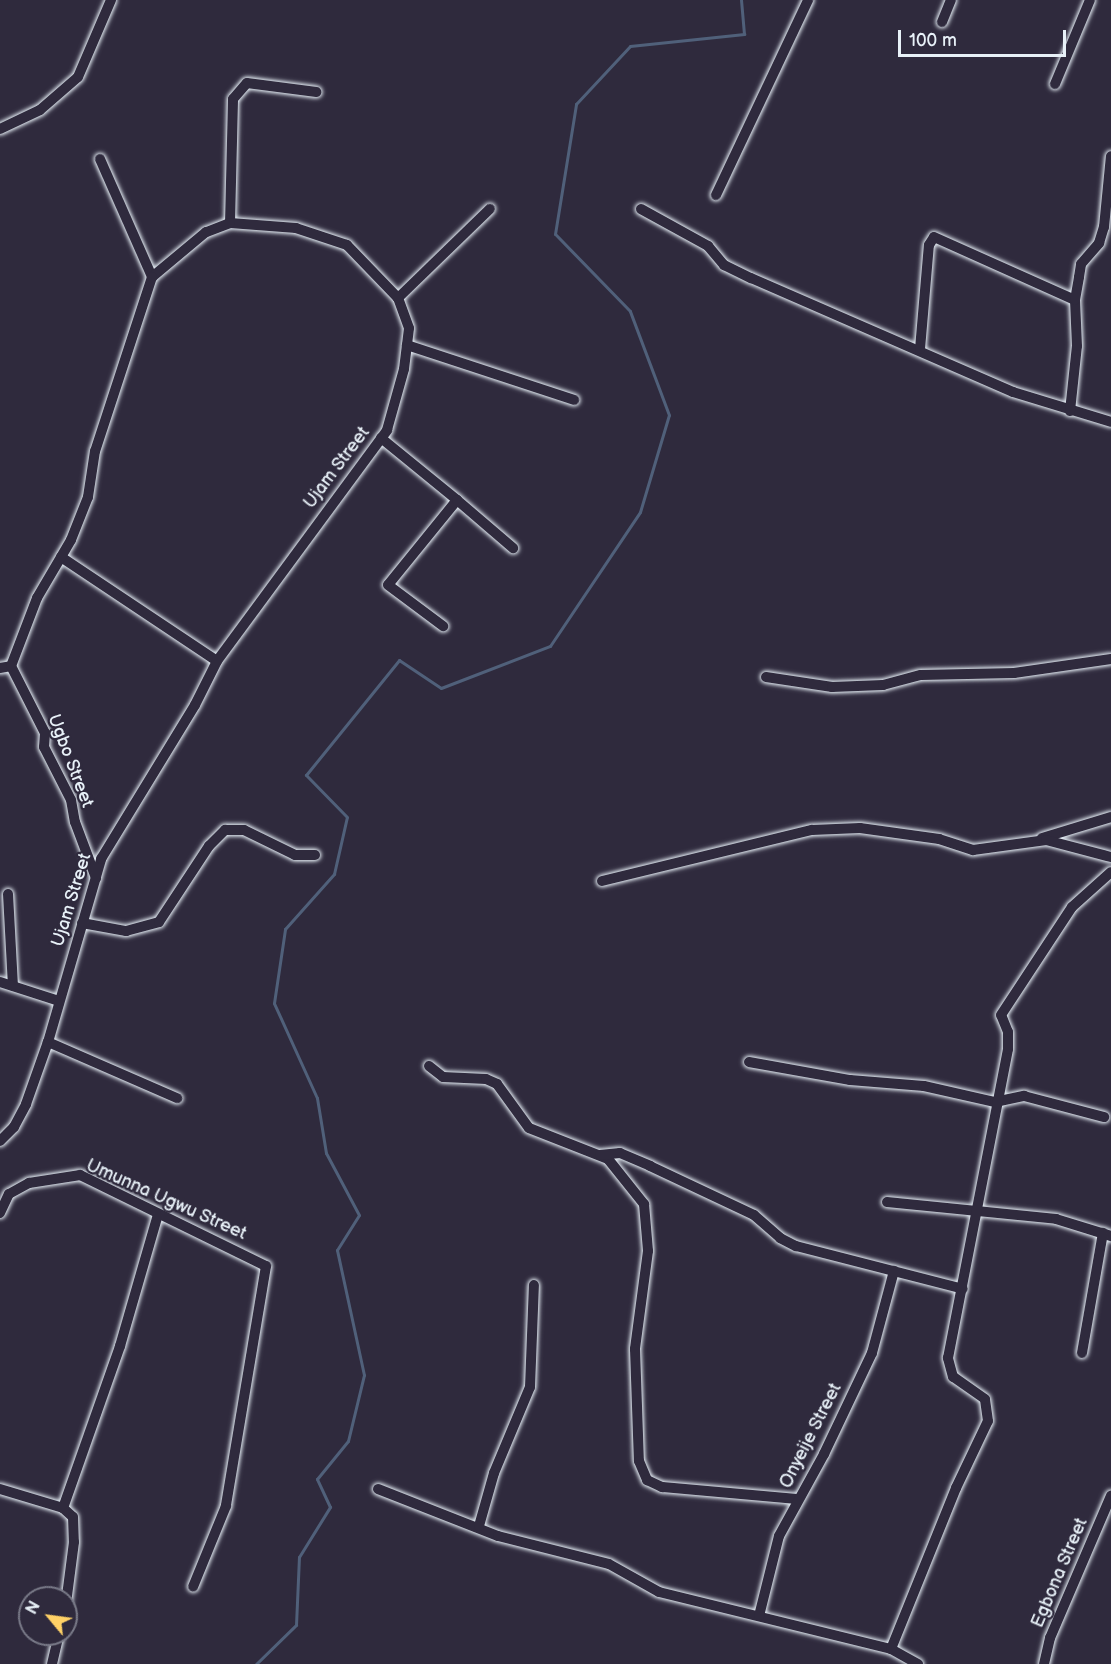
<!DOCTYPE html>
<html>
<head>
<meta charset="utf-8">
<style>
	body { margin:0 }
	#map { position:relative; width:1111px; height:1664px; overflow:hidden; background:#2f2a3d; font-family:"Balsamiq Sans",sans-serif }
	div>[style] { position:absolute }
	.stream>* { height:3px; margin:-1.5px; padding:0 1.5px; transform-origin:1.5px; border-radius:1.5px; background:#50607a }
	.roads { filter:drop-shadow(0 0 2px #e8f1f8) drop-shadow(0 0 2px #e8f1f8) }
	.street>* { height:10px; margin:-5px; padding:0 5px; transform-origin:5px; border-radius:5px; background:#2f2a3d }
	span { translate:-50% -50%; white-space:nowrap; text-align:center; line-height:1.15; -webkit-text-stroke:4.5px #2f2a3d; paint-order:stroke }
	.street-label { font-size:18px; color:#e8f1f8 }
	.north { position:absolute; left:18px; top:1586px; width:60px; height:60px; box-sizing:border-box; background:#2f2a3d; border:2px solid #797a88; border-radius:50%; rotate:299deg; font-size:16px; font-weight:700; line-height:24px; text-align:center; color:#e8f1f8 }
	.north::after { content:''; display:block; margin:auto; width:21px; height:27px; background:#ffd166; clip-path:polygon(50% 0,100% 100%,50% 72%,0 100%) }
	.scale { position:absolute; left:898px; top:30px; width:168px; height:27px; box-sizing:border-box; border:3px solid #e8f1f8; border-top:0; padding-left:8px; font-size:18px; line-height:21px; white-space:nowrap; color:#e8f1f8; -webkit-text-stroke:4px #2f2a3d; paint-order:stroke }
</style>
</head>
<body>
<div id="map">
	<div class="stream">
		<i style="left:256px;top:1664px;width:56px;rotate:-44.3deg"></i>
		<i style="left:296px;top:1625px;width:68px;rotate:-87.5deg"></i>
		<i style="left:299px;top:1557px;width:59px;rotate:-58.2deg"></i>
		<i style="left:330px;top:1507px;width:31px;rotate:-115deg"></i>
		<i style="left:317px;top:1479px;width:49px;rotate:-50.8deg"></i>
		<i style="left:348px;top:1441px;width:68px;rotate:-76.4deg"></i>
		<i style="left:364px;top:1375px;width:128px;rotate:-102.2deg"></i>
		<i style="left:337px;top:1250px;width:41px;rotate:-57.8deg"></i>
		<i style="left:359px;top:1215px;width:70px;rotate:-118deg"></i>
		<i style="left:326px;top:1153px;width:56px;rotate:-99.3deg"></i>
		<i style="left:317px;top:1098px;width:104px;rotate:-114.4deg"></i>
		<i style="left:274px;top:1003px;width:75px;rotate:-81.5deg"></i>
		<i style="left:285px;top:929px;width:74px;rotate:-48.3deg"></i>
		<i style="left:334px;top:874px;width:58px;rotate:-77.2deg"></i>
		<i style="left:347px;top:817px;width:59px;rotate:-134.3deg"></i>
		<i style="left:306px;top:775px;width:148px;rotate:-51deg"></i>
		<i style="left:399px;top:660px;width:50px;rotate:33.7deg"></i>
		<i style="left:441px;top:688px;width:117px;rotate:-21.1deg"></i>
		<i style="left:550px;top:646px;width:161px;rotate:-56.1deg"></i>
		<i style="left:640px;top:512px;width:101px;rotate:-73.4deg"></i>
		<i style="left:669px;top:415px;width:111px;rotate:-110.6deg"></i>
		<i style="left:630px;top:311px;width:107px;rotate:-134.2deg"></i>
		<i style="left:555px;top:234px;width:132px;rotate:-80.8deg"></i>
		<i style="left:576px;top:104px;width:79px;rotate:-47deg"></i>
		<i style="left:630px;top:46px;width:115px;rotate:-6deg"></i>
		<i style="left:744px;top:34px;width:34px;rotate:-95deg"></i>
	</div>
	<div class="roads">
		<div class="street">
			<i style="left:942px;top:22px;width:24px;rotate:-68deg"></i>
			<i style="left:1055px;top:84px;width:91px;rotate:-67.4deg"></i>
			<i style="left:0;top:129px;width:44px;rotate:-25.4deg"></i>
			<i style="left:40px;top:110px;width:50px;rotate:-41deg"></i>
			<i style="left:78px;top:77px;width:84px;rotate:-66.8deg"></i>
			<i style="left:100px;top:159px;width:129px;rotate:66.2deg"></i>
			<i style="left:716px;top:195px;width:216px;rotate:-64.7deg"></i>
			<i style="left:641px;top:209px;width:77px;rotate:28.9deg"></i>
			<i style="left:708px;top:246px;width:25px;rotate:50deg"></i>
			<i style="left:724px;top:265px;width:30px;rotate:26deg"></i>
			<i style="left:751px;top:278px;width:286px;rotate:23.5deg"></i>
			<i style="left:1013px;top:392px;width:102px;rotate:17deg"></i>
			<i style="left:230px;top:223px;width:124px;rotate:-88.6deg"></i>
			<i style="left:233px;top:99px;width:21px;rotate:-49deg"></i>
			<i style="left:247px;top:83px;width:70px;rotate:7.4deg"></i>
			<i style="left:398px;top:298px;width:128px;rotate:-44.1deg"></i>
			<i style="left:407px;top:345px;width:176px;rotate:18.2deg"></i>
			<i style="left:920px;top:349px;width:104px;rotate:-85.1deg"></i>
			<i style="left:929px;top:245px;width:9px;rotate:-58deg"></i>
			<i style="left:934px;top:237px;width:154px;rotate:24.1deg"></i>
			<i style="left:1070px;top:411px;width:65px;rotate:-83.9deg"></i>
			<i style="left:1077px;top:346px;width:46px;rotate:-92.5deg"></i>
			<i style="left:1075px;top:300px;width:23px;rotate:-80deg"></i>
			<i style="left:1079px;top:277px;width:13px;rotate:-81deg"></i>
			<i style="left:1081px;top:264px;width:28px;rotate:-49deg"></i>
			<i style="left:1099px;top:243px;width:17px;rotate:-73deg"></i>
			<i style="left:1104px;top:227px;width:71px;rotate:-84.4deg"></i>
			<i style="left:381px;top:438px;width:98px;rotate:39.2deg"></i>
			<i style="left:457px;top:500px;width:109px;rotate:129.1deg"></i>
			<i style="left:388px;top:585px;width:69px;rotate:36.7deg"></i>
			<i style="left:457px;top:500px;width:74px;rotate:40.6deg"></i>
			<i style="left:61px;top:557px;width:187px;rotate:33.7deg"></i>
			<i style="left:0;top:668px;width:11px;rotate:-10deg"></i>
			<i style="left:11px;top:666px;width:75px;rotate:63.1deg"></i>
			<i style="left:45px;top:733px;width:14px;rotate:94deg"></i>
			<i style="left:44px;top:747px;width:59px;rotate:63deg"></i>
			<i style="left:71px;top:800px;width:22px;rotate:80deg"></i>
			<i style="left:75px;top:822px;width:60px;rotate:69.4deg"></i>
			<i style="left:766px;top:677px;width:67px;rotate:8.6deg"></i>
			<i style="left:832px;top:687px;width:51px;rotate:-2.2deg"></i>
			<i style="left:883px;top:685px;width:39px;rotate:-15deg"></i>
			<i style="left:921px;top:675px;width:93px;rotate:-1.2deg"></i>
			<i style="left:1014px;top:673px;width:98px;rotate:-8.2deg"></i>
			<i style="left:1042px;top:838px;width:72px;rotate:-16.9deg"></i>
			<i style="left:602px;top:881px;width:216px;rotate:-13.7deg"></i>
			<i style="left:812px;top:830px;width:48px;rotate:-2.4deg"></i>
			<i style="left:860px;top:828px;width:80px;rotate:7.9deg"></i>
			<i style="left:939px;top:839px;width:36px;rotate:18deg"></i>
			<i style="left:973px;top:850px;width:74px;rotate:-7.8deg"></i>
			<i style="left:1046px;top:840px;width:67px;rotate:14.7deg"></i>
			<i style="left:8px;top:894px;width:92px;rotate:86.9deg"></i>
			<i style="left:82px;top:923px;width:45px;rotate:10.3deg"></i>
			<i style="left:126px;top:931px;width:34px;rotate:-15deg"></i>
			<i style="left:159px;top:922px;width:91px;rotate:-56.7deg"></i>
			<i style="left:209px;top:846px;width:23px;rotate:-45deg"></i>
			<i style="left:225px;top:830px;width:19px"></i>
			<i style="left:244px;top:830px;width:57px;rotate:26.1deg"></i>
			<i style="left:295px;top:855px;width:20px"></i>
			<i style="left:0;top:982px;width:62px;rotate:17.9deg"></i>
			<i style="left:48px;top:1042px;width:141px;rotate:23.5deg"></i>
			<i style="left:749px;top:1062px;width:103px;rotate:10.1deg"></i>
			<i style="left:850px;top:1080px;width:74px;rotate:4.6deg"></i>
			<i style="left:924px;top:1086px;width:73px;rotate:12.7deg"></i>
			<i style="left:995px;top:1102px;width:30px;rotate:-12deg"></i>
			<i style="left:1024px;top:1096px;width:83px;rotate:14.7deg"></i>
			<i style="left:429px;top:1066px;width:18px;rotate:38deg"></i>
			<i style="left:443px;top:1077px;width:43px;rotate:2.7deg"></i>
			<i style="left:486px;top:1079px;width:12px;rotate:24deg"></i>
			<i style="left:497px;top:1084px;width:54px;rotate:54deg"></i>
			<i style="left:529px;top:1128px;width:85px;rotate:21.4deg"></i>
			<i style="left:608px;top:1159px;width:58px;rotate:51.3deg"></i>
			<i style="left:644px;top:1204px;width:47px;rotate:85.1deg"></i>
			<i style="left:648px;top:1251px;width:99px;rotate:97.6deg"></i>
			<i style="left:635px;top:1349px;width:112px;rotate:88deg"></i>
			<i style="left:639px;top:1461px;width:21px;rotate:67deg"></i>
			<i style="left:647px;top:1480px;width:17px;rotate:25deg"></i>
			<i style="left:662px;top:1487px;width:136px;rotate:5.1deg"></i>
			<i style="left:0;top:1141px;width:20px;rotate:-45deg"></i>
			<i style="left:14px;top:1127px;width:26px;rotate:-62deg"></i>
			<i style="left:26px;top:1104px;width:66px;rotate:-70.5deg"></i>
			<i style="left:48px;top:1042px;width:191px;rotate:-73.8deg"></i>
			<i style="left:101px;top:859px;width:180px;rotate:-58.6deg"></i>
			<i style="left:195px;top:705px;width:49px;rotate:-63.4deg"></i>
			<i style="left:217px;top:661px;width:287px;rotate:-53.6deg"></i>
			<i style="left:387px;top:430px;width:63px;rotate:-74.4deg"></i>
			<i style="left:404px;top:369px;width:41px;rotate:-83deg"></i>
			<i style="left:409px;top:328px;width:32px;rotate:-110deg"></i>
			<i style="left:398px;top:298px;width:74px;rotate:-133.9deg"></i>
			<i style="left:347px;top:245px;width:54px;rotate:-161.6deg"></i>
			<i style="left:296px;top:228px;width:66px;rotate:-175.7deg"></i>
			<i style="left:230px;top:223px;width:26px;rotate:159deg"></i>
			<i style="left:206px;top:232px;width:70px;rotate:140.2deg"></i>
			<i style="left:152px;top:277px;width:183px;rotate:108.1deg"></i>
			<i style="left:95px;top:451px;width:47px;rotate:98.7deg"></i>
			<i style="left:88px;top:497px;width:46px;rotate:111.6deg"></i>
			<i style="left:71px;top:540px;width:67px;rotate:120.4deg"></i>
			<i style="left:37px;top:598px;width:73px;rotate:110.9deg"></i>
			<i style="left:600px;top:1155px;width:20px;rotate:-6deg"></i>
			<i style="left:620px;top:1153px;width:33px;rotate:23deg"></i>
			<i style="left:650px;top:1166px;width:115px;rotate:25.2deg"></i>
			<i style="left:754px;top:1215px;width:35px;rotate:41deg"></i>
			<i style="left:780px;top:1238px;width:18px;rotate:27deg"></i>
			<i style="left:796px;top:1246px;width:172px;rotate:14.4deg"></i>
			<i style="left:887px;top:1202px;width:170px;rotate:5.7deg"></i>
			<i style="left:1056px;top:1219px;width:58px;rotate:17.2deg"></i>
			<i style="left:0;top:1213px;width:21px;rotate:-65deg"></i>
			<i style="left:9px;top:1194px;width:23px;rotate:-29deg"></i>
			<i style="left:29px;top:1183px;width:52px;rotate:-8.9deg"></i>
			<i style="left:80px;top:1175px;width:207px;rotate:26.1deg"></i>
			<i style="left:266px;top:1266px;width:243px;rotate:99.5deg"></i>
			<i style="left:226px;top:1506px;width:87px;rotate:112.2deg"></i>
			<i style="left:1082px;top:1353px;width:122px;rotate:-80.1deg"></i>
			<i style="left:0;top:1489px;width:66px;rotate:16.8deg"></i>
			<i style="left:63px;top:1508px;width:13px;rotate:42deg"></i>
			<i style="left:73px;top:1517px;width:25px;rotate:88deg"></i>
			<i style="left:74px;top:1542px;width:63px;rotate:97.4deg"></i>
			<i style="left:378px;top:1489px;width:129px;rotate:21.4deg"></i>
			<i style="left:498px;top:1536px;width:114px;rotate:14.2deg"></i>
			<i style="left:609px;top:1564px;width:57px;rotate:29.2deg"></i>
			<i style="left:659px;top:1592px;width:239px;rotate:13.8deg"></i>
			<i style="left:891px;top:1649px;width:31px;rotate:29deg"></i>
			<i style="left:63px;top:1508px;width:172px;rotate:-70.6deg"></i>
			<i style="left:120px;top:1346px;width:137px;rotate:-73.9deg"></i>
			<i style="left:479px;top:1526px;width:55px;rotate:-74.2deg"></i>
			<i style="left:494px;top:1473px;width:93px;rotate:-67.3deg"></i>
			<i style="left:530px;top:1387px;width:102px;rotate:-87.8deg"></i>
			<i style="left:759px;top:1616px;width:82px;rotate:-76deg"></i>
			<i style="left:779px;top:1536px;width:94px;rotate:-61.2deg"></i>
			<i style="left:824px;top:1454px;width:112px;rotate:-64.6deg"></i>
			<i style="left:872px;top:1353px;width:85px;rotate:-75deg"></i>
			<i style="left:891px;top:1649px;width:174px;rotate:-68deg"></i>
			<i style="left:956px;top:1488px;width:74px;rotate:-64.5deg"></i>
			<i style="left:988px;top:1421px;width:22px;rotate:-98deg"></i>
			<i style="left:985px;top:1399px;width:39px;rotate:-145deg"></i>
			<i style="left:953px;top:1377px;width:20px;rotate:-105deg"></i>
			<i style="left:948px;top:1358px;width:315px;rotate:-79deg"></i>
			<i style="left:1008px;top:1049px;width:17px;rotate:-90deg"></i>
			<i style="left:1008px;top:1032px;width:18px;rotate:-112deg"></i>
			<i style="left:1001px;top:1015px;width:129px;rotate:-56.7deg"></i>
			<i style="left:1072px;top:907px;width:52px;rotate:-41.9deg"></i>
			<i style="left:52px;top:1664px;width:31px;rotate:-77deg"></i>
			<i style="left:1044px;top:1664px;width:27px;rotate:-77deg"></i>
			<i style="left:1050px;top:1638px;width:155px;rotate:-66.8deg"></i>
		</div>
	</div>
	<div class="street-label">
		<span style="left:337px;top:468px;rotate:-53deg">Ujam Street</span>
		<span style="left:70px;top:761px;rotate:69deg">Ugbo Street</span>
		<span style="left:72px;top:900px;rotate:-73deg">Ujam Street</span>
		<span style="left:166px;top:1200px;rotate:24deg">Umunna Ugwu Street</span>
		<span style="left:811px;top:1436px;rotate:-63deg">Onyeije Street</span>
		<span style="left:1060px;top:1573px;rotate:-67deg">Egbona Street</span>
	</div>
	<div class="north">N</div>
	<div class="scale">100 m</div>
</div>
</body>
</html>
